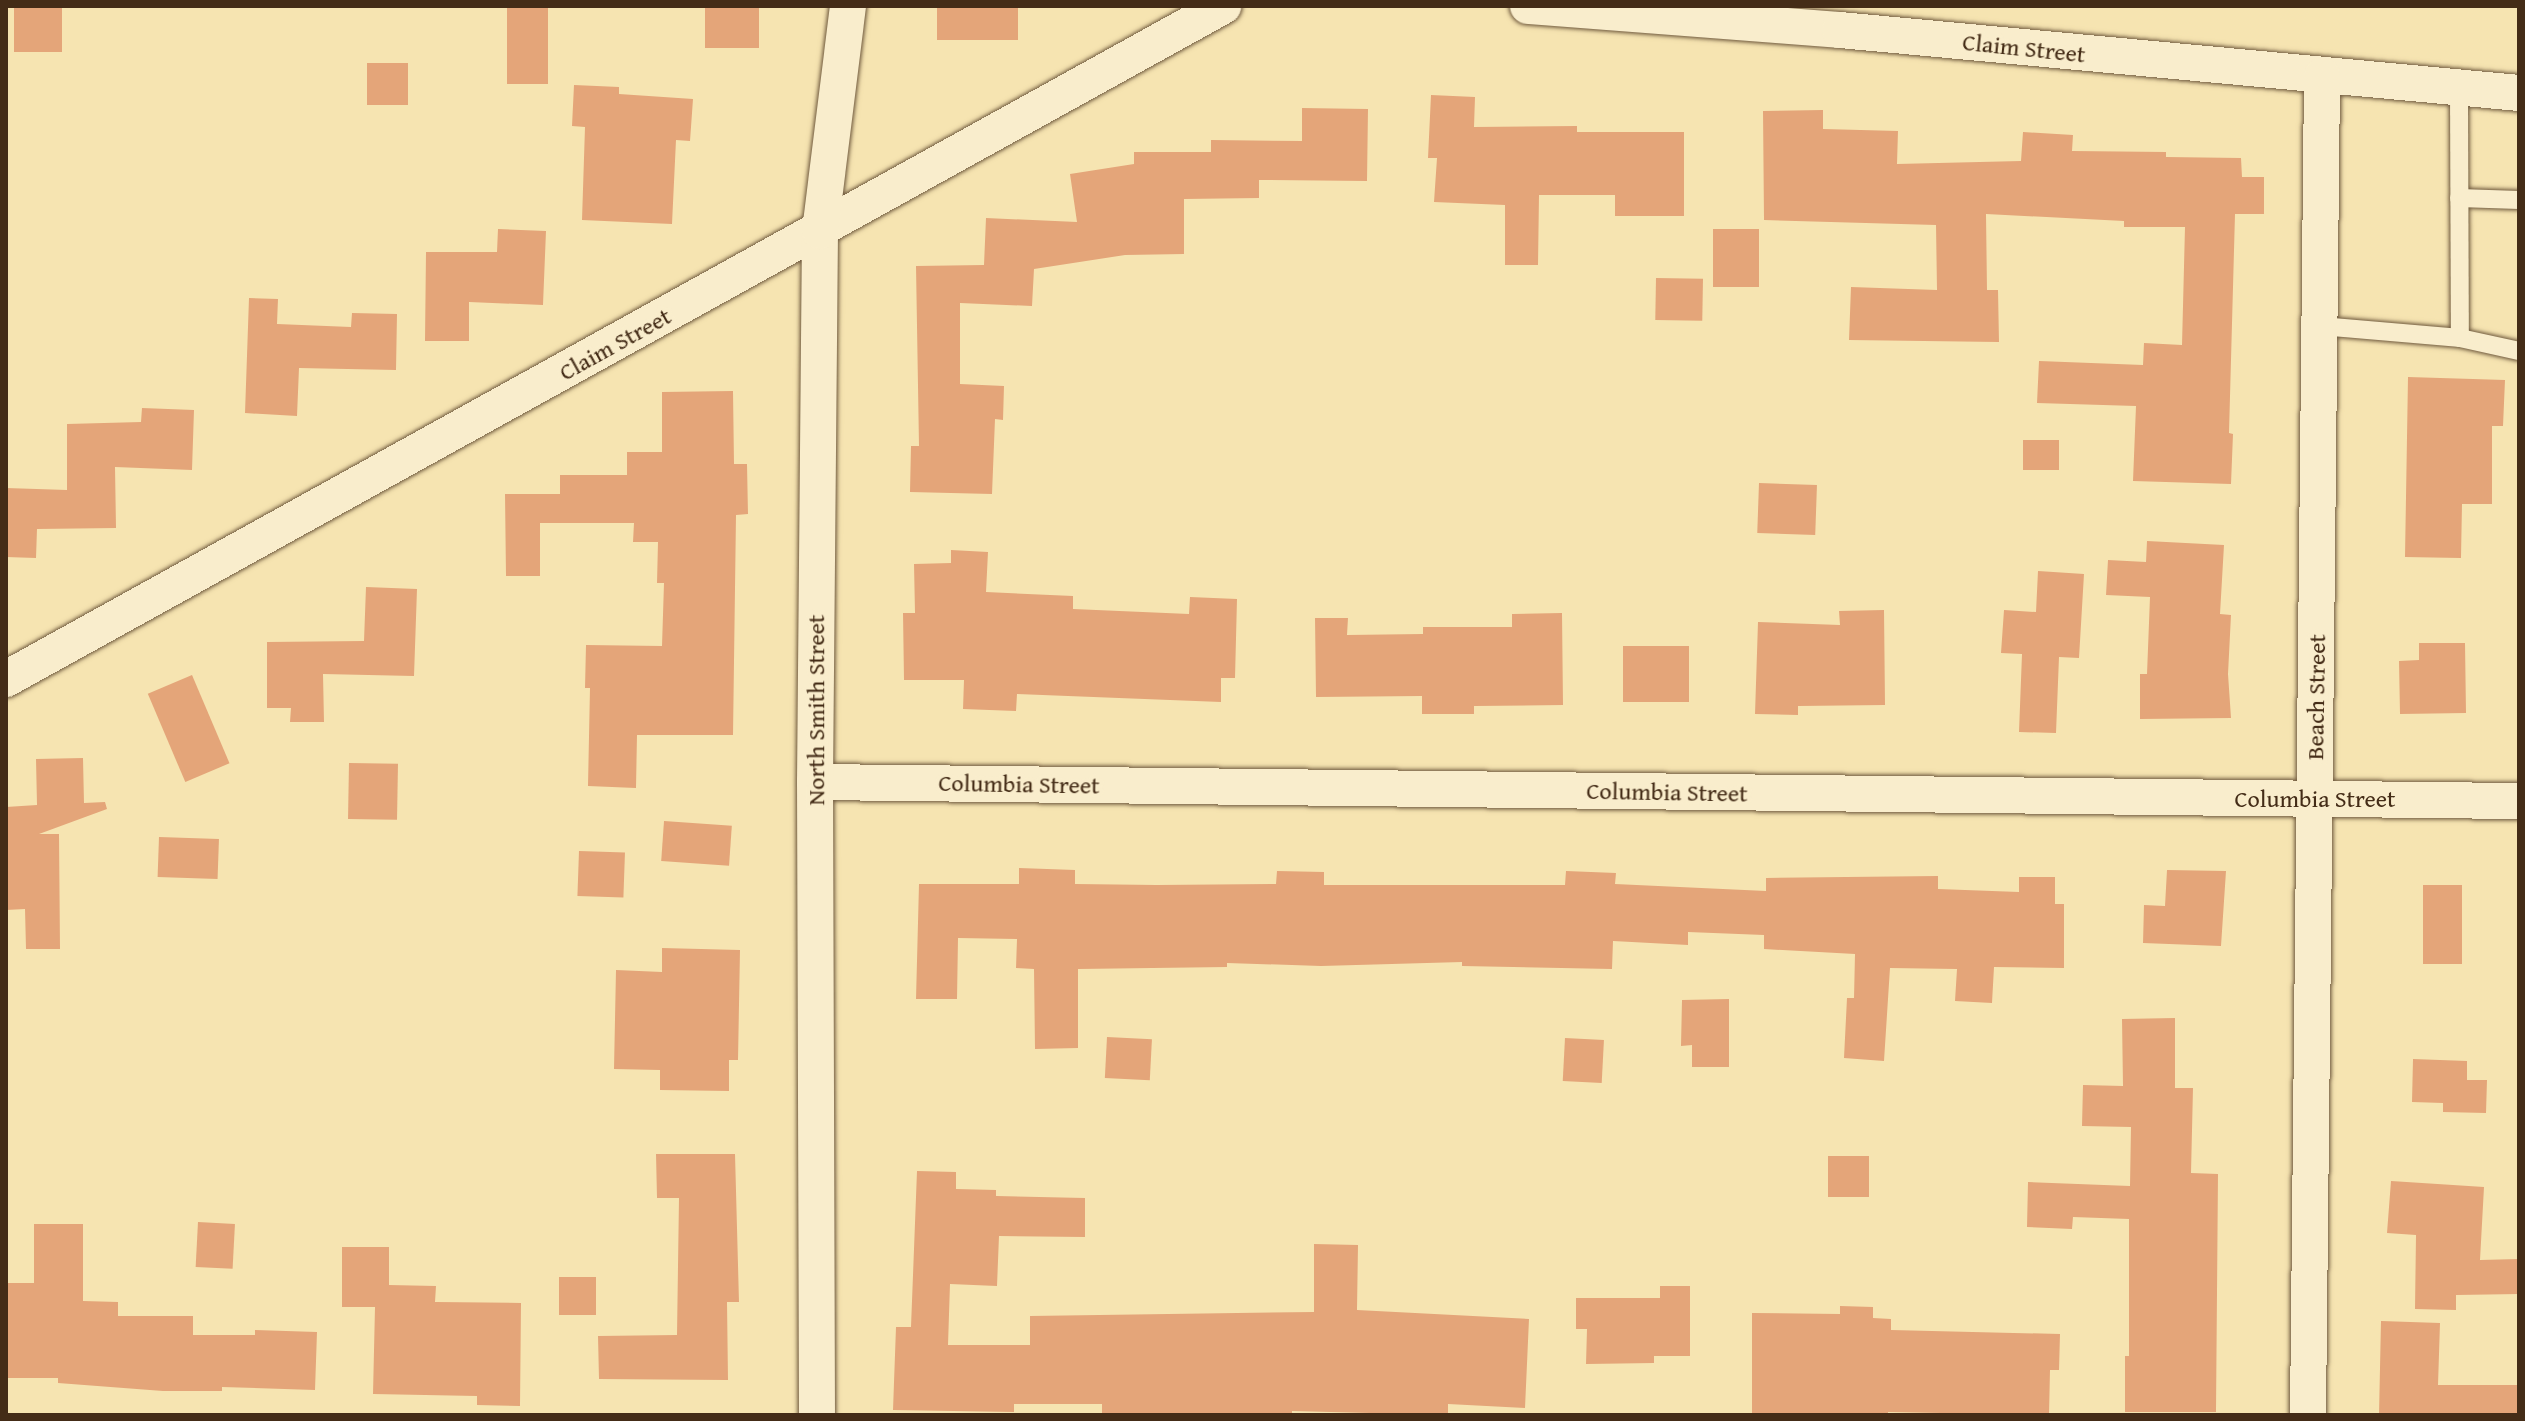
<!DOCTYPE html>
<html>
<head>
<meta charset="utf-8">
<style>
	body { margin:0 }
	#map { position:relative; width:2525px; height:1421px; overflow:hidden; background:#f6e4b1; font-family:"Gentium Book Plus",serif }
	div>[style] { position:absolute }
	.building>* { inset:0; background:#e4a579; transform-origin:0 0 }
	.roads { filter:drop-shadow(0 0 2px #705a3e) drop-shadow(0 0 2px #705a3e) }
	.lane>* { height:18px; margin:-9px; padding:0 9px; transform-origin:9px; border-radius:9px; background:#f9edcc }
	.street>* { height:36px; margin:-18px; padding:0 18px; transform-origin:18px; border-radius:18px; background:#f9edcc }
	span { translate:-50% -50%; white-space:nowrap; text-align:center; line-height:1.15; -webkit-text-stroke:8px #f9edcc; paint-order:stroke }
	.street-label { font-size:24px; color:#442c17 }
	.frame { position:absolute; inset:0; border:8px solid #442c17; pointer-events:none }
</style>
</head>
<body>
<div id="map">
	<div class="building">
		<i style="left:14px;top:6px;width:48px;height:46px"></i>
		<i style="left:507px;top:6px;width:41px;height:78px"></i>
		<i style="left:705px;top:6px;width:54px;height:42px"></i>
		<i style="left:937px;top:6px;width:81px;height:34px"></i>
		<i style="left:367px;top:63px;width:41px;height:42px"></i>
		<i style="clip-path:polygon(574px 85px,619px 87px,619px 94px,693px 99px,690px 141px,676px 140px,672px 224px,582px 220px,585px 127px,572px 126px)"></i>
		<i style="clip-path:polygon(1431px 95px,1475px 97px,1474px 127px,1577px 126px,1577px 132px,1684px 132px,1684px 216px,1615px 216px,1615px 195px,1539px 195px,1538px 265px,1505px 265px,1505px 205px,1434px 202px,1437px 158px,1428px 158px)"></i>
		<i style="clip-path:polygon(1302px 108px,1368px 109px,1367px 181px,1259px 180px,1259px 198px,1184px 199px,1184px 254px,1125px 255px,1034px 269px,1032px 306px,960px 303px,960px 384px,1004px 386px,1003px 420px,995px 419px,992px 494px,910px 492px,911px 446px,919px 446px,916px 266px,984px 265px,986px 218px,1077px 222px,1070px 174px,1134px 164px,1134px 152px,1211px 152px,1211px 140px,1302px 141px)"></i>
		<i style="clip-path:polygon(1823px 110px,1823px 129px,1898px 131px,1897px 164px,2021px 161px,2023px 132px,2073px 135px,2072px 151px,2166px 152px,2166px 157px,2241px 158px,2242px 177px,2264px 177px,2264px 214px,2235px 214px,2229px 433px,2233px 434px,2231px 484px,2133px 481px,2136px 406px,2037px 403px,2039px 361px,2143px 365px,2144px 343px,2182px 345px,2185px 227px,2124px 227px,2124px 221px,1986px 214px,1987px 290px,1998px 290px,1999px 342px,1849px 340px,1851px 287px,1937px 290px,1936px 225px,1764px 220px,1763px 111px)"></i>
		<i style="clip-path:polygon(498px 229px,546px 231px,543px 305px,469px 302px,469px 341px,425px 341px,426px 252px,497px 252px)"></i>
		<i style="left:1713px;top:229px;width:46px;height:58px"></i>
		<i style="left:1656px;top:278px;width:47px;height:42px;rotate:1deg"></i>
		<i style="clip-path:polygon(249px 298px,278px 299px,277px 324px,351px 327px,352px 313px,397px 314px,396px 370px,299px 368px,297px 416px,245px 413px)"></i>
		<i style="clip-path:polygon(2408px 377px,2505px 380px,2503px 426px,2492px 426px,2492px 504px,2462px 504px,2461px 558px,2405px 557px)"></i>
		<i style="clip-path:polygon(733px 391px,734px 464px,747px 464px,748px 514px,736px 515px,733px 735px,637px 735px,636px 788px,588px 786px,590px 688px,585px 688px,586px 645px,662px 646px,664px 583px,657px 583px,658px 542px,633px 542px,634px 523px,540px 523px,540px 576px,506px 576px,505px 494px,560px 494px,560px 475px,627px 475px,627px 452px,662px 452px,662px 392px)"></i>
		<i style="clip-path:polygon(142px 408px,194px 410px,192px 470px,115px 467px,116px 528px,37px 529px,36px 558px,6px 557px,6px 488px,67px 490px,67px 424px,141px 422px)"></i>
		<i style="left:2023px;top:440px;width:36px;height:30px"></i>
		<i style="left:1759px;top:483px;width:58px;height:50px;rotate:2deg"></i>
		<i style="clip-path:polygon(2147px 541px,2224px 545px,2220px 614px,2231px 615px,2228px 674px,2231px 718px,2140px 719px,2140px 674px,2147px 674px,2150px 597px,2106px 595px,2108px 560px,2146px 562px)"></i>
		<i style="clip-path:polygon(951px 550px,988px 552px,986px 592px,1073px 596px,1073px 609px,1189px 614px,1190px 597px,1237px 599px,1235px 678px,1221px 678px,1221px 702px,1017px 694px,1016px 711px,963px 709px,964px 680px,904px 680px,903px 613px,915px 613px,914px 564px,951px 563px)"></i>
		<i style="clip-path:polygon(2038px 571px,2084px 574px,2079px 658px,2059px 657px,2056px 733px,2019px 732px,2022px 654px,2001px 653px,2004px 610px,2036px 612px)"></i>
		<i style="clip-path:polygon(366px 587px,417px 589px,414px 676px,323px 674px,324px 722px,290px 722px,291px 708px,267px 708px,267px 642px,364px 641px)"></i>
		<i style="clip-path:polygon(1884px 610px,1885px 705px,1798px 706px,1798px 715px,1755px 714px,1758px 622px,1840px 625px,1839px 611px)"></i>
		<i style="clip-path:polygon(1562px 613px,1563px 705px,1474px 706px,1474px 714px,1422px 714px,1422px 696px,1316px 697px,1315px 618px,1348px 618px,1347px 635px,1423px 634px,1423px 627px,1512px 627px,1512px 614px)"></i>
		<i style="clip-path:polygon(2419px 643px,2465px 643px,2466px 713px,2400px 714px,2399px 661px,2419px 660px)"></i>
		<i style="left:1689px;top:646px;width:56px;height:66px;rotate:90deg"></i>
		<i style="left:192px;top:675px;width:96px;height:48px;rotate:67deg"></i>
		<i style="clip-path:polygon(83px 758px,84px 803px,105px 802px,107px 809px,39px 834px,59px 834px,60px 949px,26px 949px,25px 909px,6px 910px,6px 807px,37px 805px,36px 759px)"></i>
		<i style="left:349px;top:763px;width:49px;height:56px;rotate:1deg"></i>
		<i style="left:664px;top:821px;width:68px;height:40px;rotate:4deg"></i>
		<i style="left:159px;top:837px;width:60px;height:40px;rotate:2deg"></i>
		<i style="left:579px;top:851px;width:46px;height:45px;rotate:2deg"></i>
		<i style="clip-path:polygon(1019px 868px,1075px 870px,1075px 884px,1157px 885px,1276px 884px,1277px 871px,1324px 872px,1324px 885px,1565px 885px,1566px 871px,1616px 873px,1615px 884px,1766px 891px,1766px 878px,1938px 876px,1938px 889px,2019px 892px,2019px 877px,2055px 877px,2055px 904px,2064px 904px,2064px 968px,1994px 967px,1992px 1003px,1955px 1001px,1957px 969px,1890px 968px,1884px 1061px,1844px 1058px,1847px 998px,1854px 998px,1855px 954px,1764px 949px,1764px 935px,1688px 932px,1688px 945px,1613px 941px,1612px 969px,1462px 966px,1462px 962px,1321px 966px,1227px 963px,1227px 967px,1078px 969px,1078px 1048px,1035px 1049px,1034px 969px,1016px 968px,1017px 939px,958px 938px,957px 999px,916px 999px,919px 884px,1019px 884px)"></i>
		<i style="clip-path:polygon(2167px 870px,2226px 871px,2221px 946px,2143px 943px,2144px 905px,2165px 906px)"></i>
		<i style="left:2462px;top:885px;width:79px;height:39px;rotate:90deg"></i>
		<i style="clip-path:polygon(662px 948px,740px 950px,738px 1060px,729px 1060px,729px 1091px,660px 1090px,660px 1070px,614px 1069px,616px 970px,662px 972px)"></i>
		<i style="clip-path:polygon(1729px 999px,1729px 1067px,1692px 1067px,1692px 1045px,1681px 1046px,1682px 1000px)"></i>
		<i style="clip-path:polygon(2175px 1018px,2175px 1088px,2193px 1088px,2191px 1173px,2218px 1174px,2216px 1412px,2125px 1412px,2125px 1356px,2129px 1356px,2129px 1219px,2073px 1217px,2072px 1229px,2027px 1227px,2028px 1182px,2130px 1186px,2131px 1127px,2082px 1126px,2083px 1085px,2123px 1086px,2122px 1019px)"></i>
		<i style="left:1107px;top:1037px;width:45px;height:41px;rotate:3deg"></i>
		<i style="left:1565px;top:1038px;width:39px;height:43px;rotate:3deg"></i>
		<i style="clip-path:polygon(2413px 1059px,2467px 1061px,2467px 1080px,2487px 1080px,2486px 1113px,2443px 1112px,2443px 1103px,2412px 1102px)"></i>
		<i style="clip-path:polygon(656px 1154px,735px 1154px,739px 1302px,727px 1302px,728px 1380px,599px 1379px,598px 1336px,677px 1335px,679px 1198px,657px 1198px)"></i>
		<i style="left:1828px;top:1156px;width:41px;height:41px"></i>
		<i style="clip-path:polygon(917px 1171px,956px 1172px,956px 1189px,996px 1190px,996px 1196px,1085px 1198px,1085px 1237px,999px 1236px,997px 1286px,950px 1284px,948px 1345px,1030px 1345px,1030px 1316px,1314px 1312px,1314px 1244px,1358px 1245px,1357px 1310px,1529px 1319px,1525px 1408px,1448px 1404px,1448px 1415px,1292px 1411px,1292px 1415px,1102px 1414px,1102px 1404px,1014px 1404px,1014px 1412px,893px 1410px,896px 1327px,911px 1327px)"></i>
		<i style="clip-path:polygon(2391px 1181px,2484px 1187px,2480px 1260px,2519px 1259px,2519px 1294px,2456px 1295px,2456px 1310px,2415px 1309px,2416px 1235px,2387px 1233px)"></i>
		<i style="left:198px;top:1222px;width:37px;height:45px;rotate:3deg"></i>
		<i style="clip-path:polygon(34px 1224px,83px 1224px,83px 1301px,118px 1302px,118px 1316px,193px 1316px,193px 1335px,255px 1335px,255px 1330px,317px 1332px,315px 1390px,222px 1387px,222px 1391px,163px 1391px,58px 1383px,58px 1378px,6px 1378px,6px 1283px,34px 1283px)"></i>
		<i style="clip-path:polygon(342px 1247px,389px 1247px,389px 1285px,436px 1286px,435px 1302px,521px 1303px,520px 1406px,477px 1405px,477px 1396px,373px 1394px,375px 1307px,342px 1307px)"></i>
		<i style="left:596px;top:1277px;width:38px;height:37px;rotate:90deg"></i>
		<i style="clip-path:polygon(1660px 1286px,1690px 1286px,1690px 1356px,1654px 1356px,1654px 1363px,1586px 1364px,1587px 1329px,1576px 1329px,1576px 1298px,1660px 1298px)"></i>
		<i style="clip-path:polygon(1840px 1306px,1873px 1307px,1873px 1318px,1891px 1319px,1891px 1330px,2060px 1334px,2059px 1370px,2050px 1370px,2049px 1415px,1888px 1412px,1888px 1415px,1752px 1415px,1752px 1313px,1840px 1314px)"></i>
		<i style="clip-path:polygon(2381px 1321px,2440px 1323px,2438px 1385px,2519px 1385px,2519px 1415px,2379px 1415px)"></i>
	</div>
	<div class="roads">
		<div class="lane">
			<i style="left:2459px;top:88px;width:250px;rotate:89.8deg"></i>
			<i style="left:2460px;top:338px;width:60px;rotate:12.4deg"></i>
			<i style="left:2459px;top:198px;width:60px;rotate:1.9deg"></i>
			<i style="left:2321px;top:326px;width:140px;rotate:4.9deg"></i>
		</div>
		<div class="street">
			<i style="left:1528px;top:6px;width:313px;rotate:4.4deg"></i>
			<i style="left:1840px;top:30px;width:682px;rotate:5.3deg"></i>
			<i style="left:6px;top:679px;width:1391px;rotate:-28.94deg"></i>
			<i style="left:815px;top:782px;width:1704px;rotate:0.64deg"></i>
			<i style="left:817px;top:1415px;width:633px;rotate:-90.18deg"></i>
			<i style="left:815px;top:782px;width:551px;rotate:-89.48deg"></i>
			<i style="left:820px;top:231px;width:227px;rotate:-82.9deg"></i>
			<i style="left:2308px;top:1415px;width:1339px;rotate:-89.4deg"></i>
		</div>
	</div>
	<div class="street-label">
		<span style="left:2024px;top:48px;rotate:6deg">Claim Street</span>
		<span style="left:615px;top:344px;rotate:-29deg">Claim Street</span>
		<span style="left:2316px;top:697px;rotate:-89deg">Beach Street</span>
		<span style="left:816px;top:710px;rotate:-90deg">North Smith Street</span>
		<span style="left:1019px;top:784px;rotate:1deg">Columbia Street</span>
		<span style="left:1667px;top:792px;rotate:1deg">Columbia Street</span>
		<span style="left:2315px;top:799px">Columbia Street</span>
	</div>
	<div class="frame"></div>
</div>
</body>
</html>
